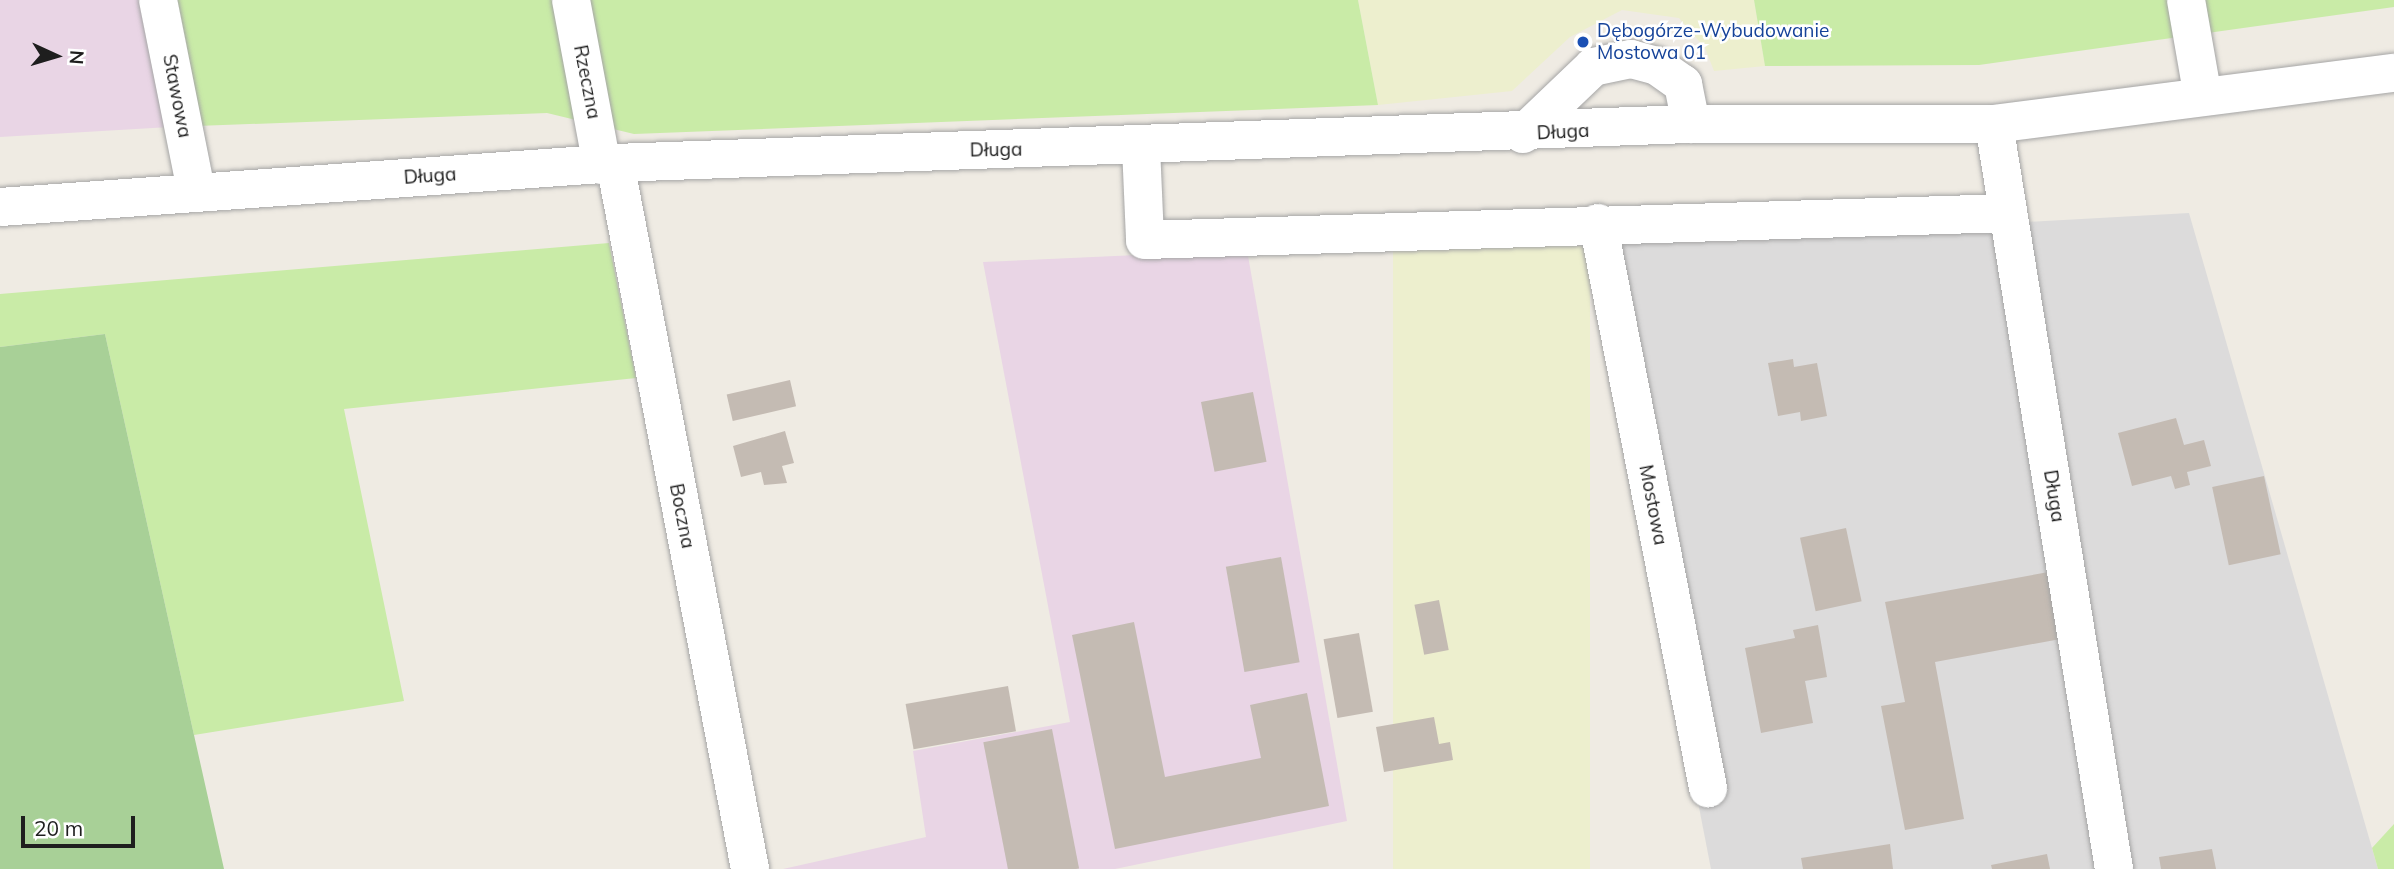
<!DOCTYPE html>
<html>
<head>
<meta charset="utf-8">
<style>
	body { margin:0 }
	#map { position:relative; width:2394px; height:869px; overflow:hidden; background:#efebe3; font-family:Mulish,sans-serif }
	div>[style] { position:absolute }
	.residential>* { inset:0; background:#dcdbdb }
	.industrial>* { inset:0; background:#e9d5e5 }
	.farmland>* { inset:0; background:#edefce; transform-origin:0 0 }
	.grass>* { inset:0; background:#c9eba7 }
	.forest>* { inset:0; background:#a8d097 }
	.building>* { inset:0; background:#c4bbb3; transform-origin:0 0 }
	.roads { filter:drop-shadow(0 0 2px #a5a5a5) drop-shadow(0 0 2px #a5a5a5) }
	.minor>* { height:38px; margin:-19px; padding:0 19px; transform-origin:19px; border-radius:19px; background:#fff }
	.dots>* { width:19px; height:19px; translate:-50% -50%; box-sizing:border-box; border:4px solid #fff; border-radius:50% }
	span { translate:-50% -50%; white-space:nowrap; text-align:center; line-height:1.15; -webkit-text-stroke:5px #fff; paint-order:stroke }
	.transit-label { font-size:19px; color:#164399 }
	.left { translate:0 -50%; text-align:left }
	.street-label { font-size:19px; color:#1e1e1e }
	.north { position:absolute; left:21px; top:21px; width:70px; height:70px; -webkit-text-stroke:5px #fff; paint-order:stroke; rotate:94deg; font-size:19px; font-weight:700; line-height:28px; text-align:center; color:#1e1e1e }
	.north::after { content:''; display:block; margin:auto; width:24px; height:32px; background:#1e1e1e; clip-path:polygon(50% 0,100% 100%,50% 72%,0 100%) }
	.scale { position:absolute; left:21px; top:816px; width:114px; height:32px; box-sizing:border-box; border:4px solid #1e1e1e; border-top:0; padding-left:9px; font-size:21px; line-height:24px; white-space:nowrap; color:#1e1e1e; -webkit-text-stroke:5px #fff; paint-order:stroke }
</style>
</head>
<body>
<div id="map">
	<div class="residential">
		<i style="clip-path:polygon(2189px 213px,2378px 869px,1711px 869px,1590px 246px)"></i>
	</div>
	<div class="industrial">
		<i style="clip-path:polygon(0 0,145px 0,170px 127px,0 137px)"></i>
		<i style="clip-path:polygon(1247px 250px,1347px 821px,1115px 869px,783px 869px,926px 837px,913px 751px,1070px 722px,983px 262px)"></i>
	</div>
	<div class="farmland">
		<i style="clip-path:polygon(1358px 0,1754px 0,1765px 66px,1714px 71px,1705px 48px,1679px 18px,1622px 10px,1570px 37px,1512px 91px,1378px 105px)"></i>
		<i style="left:1393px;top:246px;width:197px;height:635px"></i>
	</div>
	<div class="grass">
		<i style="clip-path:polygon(145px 0,1358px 0,1378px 105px,634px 134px,547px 113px,170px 127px)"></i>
		<i style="clip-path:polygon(1754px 0,2394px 0,2394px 7px,1979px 65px,1765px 66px)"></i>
		<i style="clip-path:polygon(609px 243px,636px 378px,344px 409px,404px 701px,194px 735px,105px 334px,0 347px,0 294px)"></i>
		<i style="clip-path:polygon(2394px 824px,2394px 869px,2378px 869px,2372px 848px)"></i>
	</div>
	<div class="forest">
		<i style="clip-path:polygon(105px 334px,194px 735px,224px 869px,0 869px,0 347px)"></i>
	</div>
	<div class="building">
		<i style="clip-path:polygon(1793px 359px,1794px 367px,1817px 363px,1827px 416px,1801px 421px,1800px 412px,1778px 416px,1768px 363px)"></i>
		<i style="left:790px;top:380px;width:27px;height:65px;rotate:77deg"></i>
		<i style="left:1253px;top:392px;width:71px;height:53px;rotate:79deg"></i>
		<i style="clip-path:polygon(2176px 418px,2184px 445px,2204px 440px,2211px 466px,2187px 472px,2190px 485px,2175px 489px,2171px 476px,2132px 486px,2118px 433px)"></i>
		<i style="clip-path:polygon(785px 431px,794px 463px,782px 466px,787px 483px,764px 485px,761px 472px,741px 477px,733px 446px)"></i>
		<i style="left:2264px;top:476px;width:80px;height:53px;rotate:78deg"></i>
		<i style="left:1846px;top:528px;width:75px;height:47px;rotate:78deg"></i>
		<i style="left:1281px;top:557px;width:107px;height:56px;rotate:80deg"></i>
		<i style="clip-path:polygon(2054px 571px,2066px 638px,1935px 662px,1964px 819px,1905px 830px,1881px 706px,1905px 702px,1885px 602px)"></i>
		<i style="left:1439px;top:600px;width:51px;height:25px;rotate:79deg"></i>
		<i style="clip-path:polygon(1134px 622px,1165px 777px,1261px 758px,1250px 705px,1307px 693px,1329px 806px,1115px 849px,1072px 635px)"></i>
		<i style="clip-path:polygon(1818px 625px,1827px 677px,1805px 681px,1813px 723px,1761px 733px,1745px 648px,1795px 638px,1793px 630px)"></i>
		<i style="left:1359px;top:633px;width:80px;height:36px;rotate:80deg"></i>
		<i style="left:1008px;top:686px;width:46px;height:104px;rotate:80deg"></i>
		<i style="clip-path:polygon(1434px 717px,1439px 744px,1450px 742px,1453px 760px,1384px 772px,1376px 727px)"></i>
		<i style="left:1052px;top:729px;width:142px;height:70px;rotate:79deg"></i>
		<i style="clip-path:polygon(1890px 844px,1893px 869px,1803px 869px,1801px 858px)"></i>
		<i style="clip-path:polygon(2212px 849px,2216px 869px,2161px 869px,2159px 857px)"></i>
		<i style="clip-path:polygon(2047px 854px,2050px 869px,1992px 869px,1991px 865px)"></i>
	</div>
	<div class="roads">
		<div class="minor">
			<i style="left:158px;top:0;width:195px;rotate:78.7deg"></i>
			<i style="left:571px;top:0;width:168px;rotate:79.4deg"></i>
			<i style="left:2186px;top:0;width:98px;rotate:80.1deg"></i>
			<i style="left:1994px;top:124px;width:755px;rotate:80.85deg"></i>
			<i style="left:1523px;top:134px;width:97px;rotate:-43.7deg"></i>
			<i style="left:1593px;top:67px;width:39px;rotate:-12deg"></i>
			<i style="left:1631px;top:59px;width:27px;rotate:15deg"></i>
			<i style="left:1657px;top:66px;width:32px;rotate:35deg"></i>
			<i style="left:1683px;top:84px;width:41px;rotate:78.7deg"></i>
			<i style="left:1141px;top:147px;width:93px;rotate:87.5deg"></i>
			<i style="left:1145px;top:240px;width:863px;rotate:-1.79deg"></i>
			<i style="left:615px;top:163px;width:719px;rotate:79.17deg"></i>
			<i style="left:0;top:207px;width:617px;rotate:-4.09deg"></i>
			<i style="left:615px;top:163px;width:1077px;rotate:-2.08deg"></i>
			<i style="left:1691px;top:124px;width:303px"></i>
			<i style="left:1994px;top:124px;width:403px;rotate:-7.3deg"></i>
			<i style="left:1598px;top:223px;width:576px;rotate:78.98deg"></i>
		</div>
	</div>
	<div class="dots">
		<i style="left:1583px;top:42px;background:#1a4fb4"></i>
	</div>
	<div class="transit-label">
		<span class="left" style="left:1597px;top:42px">Dębogórze-Wybudowanie<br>Mostowa 01</span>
	</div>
	<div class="street-label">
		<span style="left:587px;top:82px;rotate:79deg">Rzeczna</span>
		<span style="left:177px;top:96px;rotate:79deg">Stawowa</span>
		<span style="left:1563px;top:132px;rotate:-3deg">Długa</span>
		<span style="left:996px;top:150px;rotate:-1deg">Długa</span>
		<span style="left:430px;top:176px;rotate:-4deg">Długa</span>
		<span style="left:2054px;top:496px;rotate:81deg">Długa</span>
		<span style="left:1653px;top:505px;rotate:79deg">Mostowa</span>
		<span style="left:682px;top:516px;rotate:79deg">Boczna</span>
	</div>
	<div class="north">N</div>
	<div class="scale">20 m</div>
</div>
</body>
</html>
